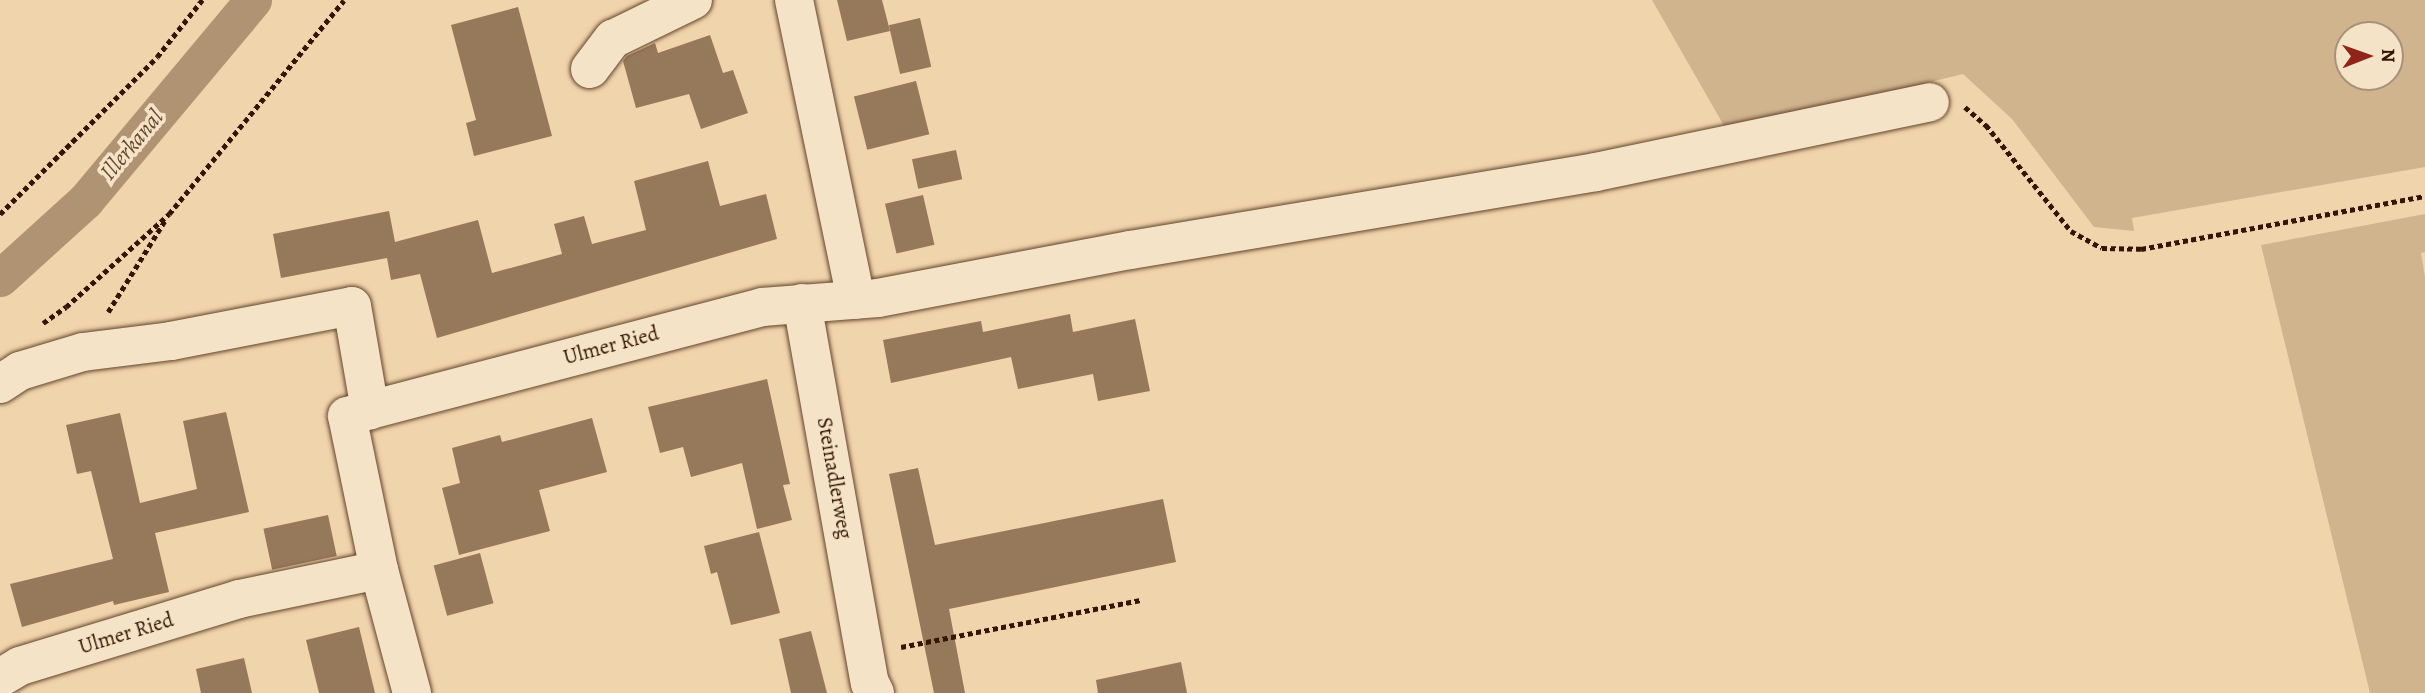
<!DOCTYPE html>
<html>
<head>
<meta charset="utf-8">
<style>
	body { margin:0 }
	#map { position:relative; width:2425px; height:693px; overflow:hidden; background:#f0d4ab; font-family:Alegreya,serif }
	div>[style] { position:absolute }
	.green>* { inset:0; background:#d0b48e }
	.canal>* { height:37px; margin:-18.5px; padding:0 18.5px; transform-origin:18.5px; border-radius:18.5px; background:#b09372 }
	.building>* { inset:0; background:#96785a; transform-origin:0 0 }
	.path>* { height:4.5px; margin-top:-2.25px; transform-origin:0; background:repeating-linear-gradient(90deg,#341502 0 5px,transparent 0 8.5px) }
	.roads { filter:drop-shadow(0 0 2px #63452c) drop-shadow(0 0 2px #63452c) }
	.minor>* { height:38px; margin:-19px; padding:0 19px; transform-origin:19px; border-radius:19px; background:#f5e3c8 }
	span { translate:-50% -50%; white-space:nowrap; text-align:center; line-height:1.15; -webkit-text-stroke:7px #f5e3c8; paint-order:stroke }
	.street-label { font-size:21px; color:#341502 }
	.water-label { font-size:23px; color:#66472f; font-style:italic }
	.north { position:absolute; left:2334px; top:21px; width:70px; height:70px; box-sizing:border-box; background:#f5e3c8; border:2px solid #a89179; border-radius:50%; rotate:89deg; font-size:19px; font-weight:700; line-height:28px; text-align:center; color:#341502 }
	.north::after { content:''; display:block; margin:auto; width:24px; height:32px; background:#8f2418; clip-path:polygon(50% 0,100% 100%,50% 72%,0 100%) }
</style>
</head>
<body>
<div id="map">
	<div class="green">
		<i style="clip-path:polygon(evenodd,1652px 0,2425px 0,2425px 167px,2132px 218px,2134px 231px,2094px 227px,2012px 119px,1963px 74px,1727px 131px,1652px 0,2348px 35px,2390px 35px,2390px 77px,2348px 77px,2348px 35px)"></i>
		<i style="clip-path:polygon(2425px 214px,2425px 252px,2421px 253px,2425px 277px,2425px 693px,2370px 693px,2261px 245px)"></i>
	</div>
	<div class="canal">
		<i style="left:0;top:278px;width:115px;rotate:-42.2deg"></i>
		<i style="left:85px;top:201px;width:262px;rotate:-50.1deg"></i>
	</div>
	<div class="building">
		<i style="clip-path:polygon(837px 0,882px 0,890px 31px,847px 41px)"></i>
		<i style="clip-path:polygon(518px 7px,552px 136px,474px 156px,466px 123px,476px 120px,451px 25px)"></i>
		<i style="left:920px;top:18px;width:50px;height:32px;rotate:77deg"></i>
		<i style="clip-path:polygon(710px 35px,723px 73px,733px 70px,748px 113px,701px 129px,689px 94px,636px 108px,623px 61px,627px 56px,655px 43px,658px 53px)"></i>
		<i style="left:916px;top:81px;width:55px;height:64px;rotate:76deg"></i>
		<i style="left:956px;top:150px;width:30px;height:45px;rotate:78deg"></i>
		<i style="clip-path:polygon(708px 161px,720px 206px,766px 194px,777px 239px,437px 338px,420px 274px,391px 280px,387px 258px,281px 278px,273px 234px,389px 211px,395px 242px,478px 220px,492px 273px,562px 254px,554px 224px,584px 216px,592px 244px,646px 230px,634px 181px)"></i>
		<i style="left:923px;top:195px;width:51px;height:39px;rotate:77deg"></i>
		<i style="clip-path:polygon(1070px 314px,1073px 332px,1135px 319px,1150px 391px,1098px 401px,1093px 374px,1018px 389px,1011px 357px,891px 383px,883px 340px,981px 321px,983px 332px)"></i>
		<i style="clip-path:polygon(767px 379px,790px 484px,783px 485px,792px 520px,757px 529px,742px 463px,691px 477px,683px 447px,660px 453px,648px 407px)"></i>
		<i style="clip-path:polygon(226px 412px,249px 512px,155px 533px,169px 592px,114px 605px,113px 601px,22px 627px,10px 584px,113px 559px,91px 471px,77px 474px,66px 425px,120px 413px,140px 503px,197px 489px,183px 421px)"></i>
		<i style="clip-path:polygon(592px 418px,607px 472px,539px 490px,550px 531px,459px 555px,442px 488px,460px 483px,452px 448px,500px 435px,502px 442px)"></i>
		<i style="clip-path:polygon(918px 468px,935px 545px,1163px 499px,1176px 562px,949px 609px,965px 693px,934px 693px,889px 474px)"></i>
		<i style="left:328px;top:515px;width:42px;height:66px;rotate:78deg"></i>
		<i style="clip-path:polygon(759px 532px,780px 613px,731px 625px,717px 572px,711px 574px,704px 546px)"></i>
		<i style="left:480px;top:553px;width:52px;height:48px;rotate:75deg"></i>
		<i style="clip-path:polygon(359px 627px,375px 693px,319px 693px,306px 640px)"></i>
		<i style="clip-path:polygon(811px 631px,827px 693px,791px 693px,779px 639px)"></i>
		<i style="clip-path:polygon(244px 658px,252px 693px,201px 693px,196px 669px)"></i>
		<i style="clip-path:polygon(1181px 662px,1187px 693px,1098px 693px,1096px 680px)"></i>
	</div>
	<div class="path">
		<i style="left:1965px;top:107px;width:28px;rotate:41deg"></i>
		<i style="left:1986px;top:125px;width:136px;rotate:51.3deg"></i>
		<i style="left:2071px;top:231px;width:35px;rotate:29deg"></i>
		<i style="left:2102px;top:248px;width:39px;rotate:1deg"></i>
		<i style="left:2141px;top:249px;width:289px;rotate:-10.6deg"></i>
		<i style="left:0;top:214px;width:222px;rotate:-45deg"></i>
		<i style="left:157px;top:57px;width:73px;rotate:-51.7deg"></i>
		<i style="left:108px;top:312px;width:110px;rotate:-58.1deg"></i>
		<i style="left:43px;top:323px;width:28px;rotate:-35deg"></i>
		<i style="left:66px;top:307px;width:139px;rotate:-42.1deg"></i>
		<i style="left:169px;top:214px;width:276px;rotate:-50.7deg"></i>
		<i style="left:901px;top:647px;width:244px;rotate:-11.1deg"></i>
	</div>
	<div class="roads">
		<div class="minor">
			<i style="left:794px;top:0;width:306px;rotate:78.3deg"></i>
			<i style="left:590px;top:69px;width:38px;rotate:-53deg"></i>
			<i style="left:613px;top:39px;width:89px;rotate:-26deg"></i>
			<i style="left:802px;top:303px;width:386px;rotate:79.9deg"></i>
			<i style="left:870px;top:683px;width:11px;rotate:63deg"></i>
			<i style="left:0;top:384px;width:24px;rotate:-33deg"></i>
			<i style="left:20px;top:371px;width:66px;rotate:-16.8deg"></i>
			<i style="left:83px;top:352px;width:89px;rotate:-7.1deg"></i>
			<i style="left:171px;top:341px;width:184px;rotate:-10.9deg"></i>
			<i style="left:352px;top:306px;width:106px;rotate:80.2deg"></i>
			<i style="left:0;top:678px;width:23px;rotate:-31deg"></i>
			<i style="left:20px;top:666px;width:229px;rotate:-17deg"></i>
			<i style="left:239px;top:599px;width:143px;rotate:-11.7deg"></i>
			<i style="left:412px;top:693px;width:127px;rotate:-105deg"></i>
			<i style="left:379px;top:570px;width:157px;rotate:-101.7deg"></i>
			<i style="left:347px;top:416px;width:429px;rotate:-14.7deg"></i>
			<i style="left:762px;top:307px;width:116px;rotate:-4.4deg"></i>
			<i style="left:878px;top:298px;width:257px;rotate:-10.8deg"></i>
			<i style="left:1130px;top:250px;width:472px;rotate:-9.5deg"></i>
			<i style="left:1596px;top:172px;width:341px;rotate:-11.8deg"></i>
		</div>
	</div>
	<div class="street-label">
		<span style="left:611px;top:345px;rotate:-15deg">Ulmer Ried</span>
		<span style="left:835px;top:478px;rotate:80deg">Steinadlerweg</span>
		<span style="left:126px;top:633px;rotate:-17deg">Ulmer Ried</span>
	</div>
	<div class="water-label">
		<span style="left:132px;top:145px;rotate:-50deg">Illerkanal</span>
	</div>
	<div class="north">N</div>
</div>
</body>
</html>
